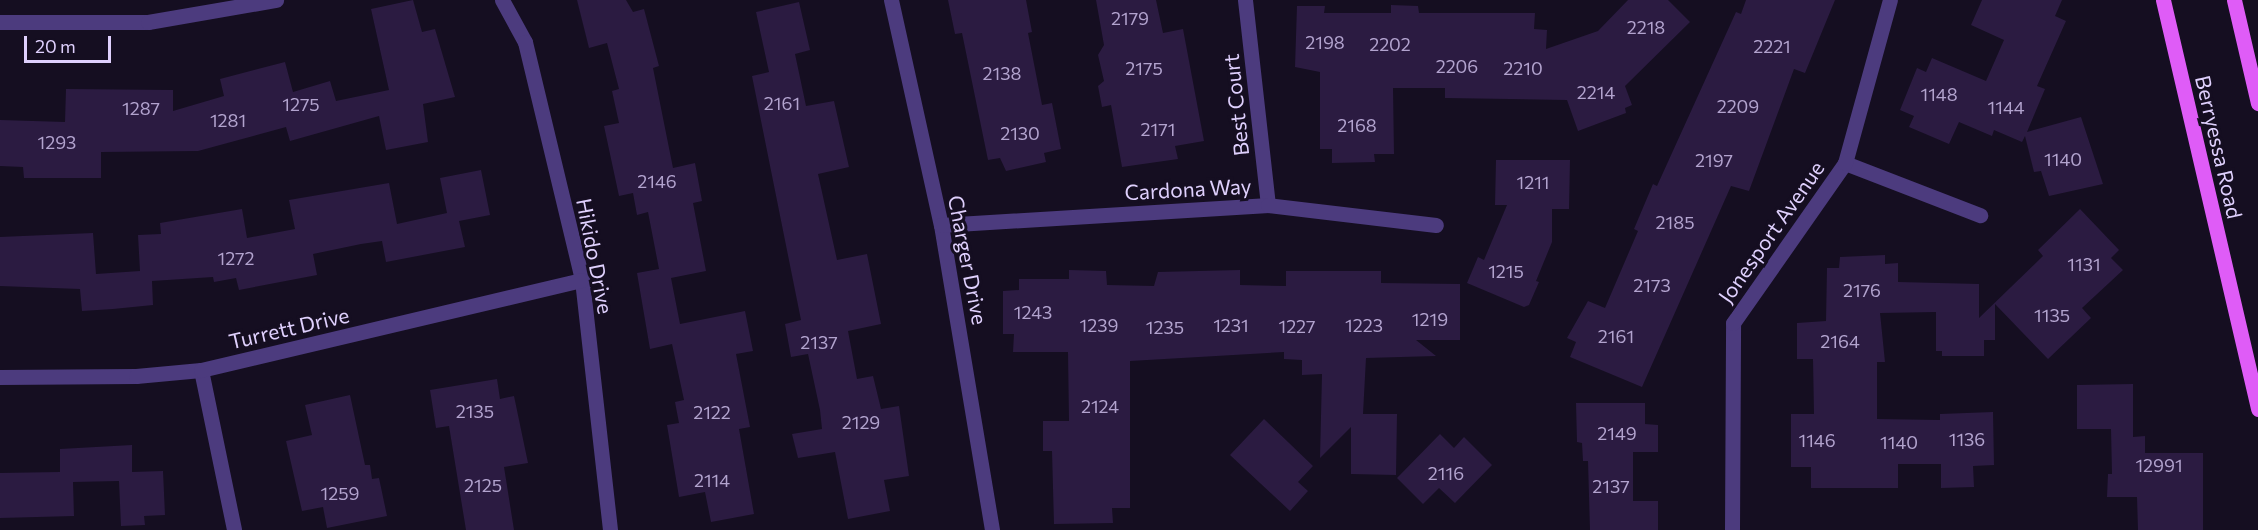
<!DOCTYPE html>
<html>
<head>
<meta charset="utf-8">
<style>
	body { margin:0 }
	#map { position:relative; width:2258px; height:530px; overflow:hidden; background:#150e21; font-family:Commissioner,sans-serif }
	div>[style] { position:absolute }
	.building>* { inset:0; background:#2b1b41 }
	.minor>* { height:15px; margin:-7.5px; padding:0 7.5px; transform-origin:7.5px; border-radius:7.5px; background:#4c3b7e }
	.major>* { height:15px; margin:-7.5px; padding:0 7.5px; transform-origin:7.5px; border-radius:7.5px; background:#df5cf7 }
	span { translate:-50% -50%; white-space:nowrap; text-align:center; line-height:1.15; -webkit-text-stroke:6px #150e21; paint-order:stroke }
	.number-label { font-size:18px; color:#b2a3ce }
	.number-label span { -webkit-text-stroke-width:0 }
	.street-label { font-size:21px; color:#dfd0fd }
	.scale { position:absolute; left:24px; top:36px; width:87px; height:27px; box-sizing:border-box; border:3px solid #dfd0fd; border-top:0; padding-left:8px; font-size:18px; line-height:21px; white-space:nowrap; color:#dfd0fd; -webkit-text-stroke:4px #150e21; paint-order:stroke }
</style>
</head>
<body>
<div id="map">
	<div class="building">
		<i style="clip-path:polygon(413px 0,422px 32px,435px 29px,455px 97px,423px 104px,428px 142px,386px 150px,379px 116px,290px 141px,286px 127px,198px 151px,101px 152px,101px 178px,24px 178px,23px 167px,0 166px,0 120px,65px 122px,66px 89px,173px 90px,173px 111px,224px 96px,220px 79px,285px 62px,293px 92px,330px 81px,336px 101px,389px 90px,371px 9px)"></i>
		<i style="clip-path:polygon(577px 0,626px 0,633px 12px,644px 9px,659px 66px,653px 68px,673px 168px,695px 163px,702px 201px,693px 203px,706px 271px,671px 278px,680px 324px,745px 311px,753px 351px,736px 354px,750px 427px,739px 429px,754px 514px,711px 522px,705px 492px,679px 497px,667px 425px,679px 423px,675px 402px,684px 400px,672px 344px,650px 349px,637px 273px,659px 269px,648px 212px,637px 215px,633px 193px,619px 196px,604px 126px,619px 123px,612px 91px,619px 89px,607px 43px,589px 48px)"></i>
		<i style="clip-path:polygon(948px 0,1026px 0,1032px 32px,1028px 33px,1042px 105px,1052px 103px,1061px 149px,1044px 153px,1046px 162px,1006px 171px,1000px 158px,988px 160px,962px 33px,955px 34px)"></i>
		<i style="clip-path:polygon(1096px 0,1156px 0,1163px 33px,1183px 29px,1204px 141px,1175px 146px,1178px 159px,1122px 167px,1111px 105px,1102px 107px,1098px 86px,1104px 81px,1098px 55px,1104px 45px)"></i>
		<i style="clip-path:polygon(1628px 0,1668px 0,1690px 22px,1625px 86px,1632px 105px,1625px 108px,1626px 113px,1578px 131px,1567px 100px,1445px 98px,1445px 88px,1393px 88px,1394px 154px,1374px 154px,1375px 162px,1332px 163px,1332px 149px,1320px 149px,1320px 72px,1295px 67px,1297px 6px,1325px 6px,1324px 13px,1391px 13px,1391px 5px,1418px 6px,1419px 13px,1535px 13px,1534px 29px,1547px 30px,1546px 49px,1598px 31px)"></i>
		<i style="clip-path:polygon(1746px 0,1835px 0,1805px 73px,1794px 69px,1749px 191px,1731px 186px,1642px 387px,1570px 357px,1576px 342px,1567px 338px,1588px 301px,1605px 308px,1638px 231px,1634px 229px,1653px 184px,1657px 186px,1736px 12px,1741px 14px)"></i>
		<i style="clip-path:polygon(1982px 0,2062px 0,2055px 16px,2066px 21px,2037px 86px,2045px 89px,2027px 132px,2081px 117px,2103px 184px,2049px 196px,2041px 171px,2034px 172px,2025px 136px,2022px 142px,1994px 130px,1992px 136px,1959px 122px,1949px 144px,1909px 127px,1914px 116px,1900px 110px,1917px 68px,1926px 72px,1932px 58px,1986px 81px,2004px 40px,1971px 25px)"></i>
		<i style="clip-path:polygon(799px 2px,810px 50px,795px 54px,806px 106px,834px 101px,849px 167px,818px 174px,837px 260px,867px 254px,881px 324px,848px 331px,857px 379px,873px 376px,881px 409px,899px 406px,909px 476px,884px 480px,890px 511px,848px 519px,835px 452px,798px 458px,792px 434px,822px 429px,820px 410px,808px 354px,791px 357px,785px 324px,801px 320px,752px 76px,769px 72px,756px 12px)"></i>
		<i style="clip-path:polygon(1496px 160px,1570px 160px,1569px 209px,1552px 209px,1552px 242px,1536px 281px,1539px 282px,1529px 305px,1524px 307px,1467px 283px,1478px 257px,1484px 260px,1507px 205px,1495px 205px)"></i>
		<i style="clip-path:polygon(481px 170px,490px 215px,459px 221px,465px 247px,386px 262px,382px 241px,361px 244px,313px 254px,317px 275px,239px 290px,236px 278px,214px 282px,213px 277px,152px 281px,153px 305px,113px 309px,82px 311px,80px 289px,0 286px,0 237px,93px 233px,96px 274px,140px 271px,138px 235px,161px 234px,160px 223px,242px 209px,247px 238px,295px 229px,289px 200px,389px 183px,397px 224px,447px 213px,440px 178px)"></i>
		<i style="clip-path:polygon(2080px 209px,2119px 250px,2111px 258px,2123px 270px,2082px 308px,2091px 318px,2048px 359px,1995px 304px,1995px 340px,1984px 340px,1984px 356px,1942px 356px,1942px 351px,1936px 351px,1936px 312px,1880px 313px,1885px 362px,1877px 362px,1877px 419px,1940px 420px,1940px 414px,1993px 412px,1994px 465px,1973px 466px,1974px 487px,1941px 488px,1941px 464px,1898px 464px,1898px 488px,1811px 488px,1811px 467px,1791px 467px,1791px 414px,1814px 414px,1813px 359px,1797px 359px,1797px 323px,1826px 321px,1827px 268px,1839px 268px,1840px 257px,1885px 255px,1885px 264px,1898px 263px,1898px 282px,1979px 284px,1979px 318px,2043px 256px,2038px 250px)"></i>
		<i style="clip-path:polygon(1069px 270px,1106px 271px,1107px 285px,1154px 286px,1158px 272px,1240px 270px,1240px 285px,1286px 286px,1286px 271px,1381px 271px,1381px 283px,1460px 284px,1460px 340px,1416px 340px,1436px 356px,1366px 358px,1363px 414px,1397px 414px,1396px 475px,1351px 474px,1351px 427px,1320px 458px,1322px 374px,1302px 375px,1302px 360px,1284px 359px,1284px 352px,1130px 361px,1130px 508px,1112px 508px,1113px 523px,1054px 524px,1052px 451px,1043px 451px,1043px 421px,1069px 421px,1068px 352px,1013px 352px,1014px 334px,1003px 334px,1003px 291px,1019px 290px,1019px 279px,1069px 279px)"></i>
		<i style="clip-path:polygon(497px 379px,500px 399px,514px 396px,528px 463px,504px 467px,514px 530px,466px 530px,449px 426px,436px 428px,430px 390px)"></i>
		<i style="clip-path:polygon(2133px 384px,2133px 437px,2145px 436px,2145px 453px,2203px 453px,2203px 530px,2138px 530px,2137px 497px,2107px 497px,2108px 474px,2112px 474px,2111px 429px,2077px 429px,2077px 385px)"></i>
		<i style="clip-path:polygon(350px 395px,365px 465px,370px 465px,372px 479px,379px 478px,387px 516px,327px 528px,323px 507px,302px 511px,286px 441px,312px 435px,305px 405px)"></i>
		<i style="clip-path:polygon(1576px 403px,1645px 403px,1645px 424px,1658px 425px,1658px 452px,1633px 452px,1633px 501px,1658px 501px,1658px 530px,1590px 530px,1588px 461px,1583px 461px,1582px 443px,1577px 442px)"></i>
		<i style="clip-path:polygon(1264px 419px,1313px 466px,1298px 482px,1308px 491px,1290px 511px,1230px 455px)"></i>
		<i style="clip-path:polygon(1440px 434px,1454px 448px,1464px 437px,1492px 465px,1455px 503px,1439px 488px,1423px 504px,1397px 478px)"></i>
		<i style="clip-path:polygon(132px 445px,132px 472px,163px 471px,165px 515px,144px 516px,145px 525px,121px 526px,119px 481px,73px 482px,74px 516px,0 518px,0 473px,60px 472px,60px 449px)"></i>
	</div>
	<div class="minor">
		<i style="left:502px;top:0;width:48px;rotate:61.3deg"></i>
		<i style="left:525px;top:42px;width:245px;rotate:76.5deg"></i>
		<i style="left:582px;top:280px;width:252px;rotate:83.6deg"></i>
		<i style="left:891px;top:0;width:230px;rotate:77.5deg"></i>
		<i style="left:941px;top:225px;width:309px;rotate:80.5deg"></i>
		<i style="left:1245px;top:0;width:206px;rotate:83.6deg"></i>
		<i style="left:0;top:22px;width:148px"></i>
		<i style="left:148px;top:22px;width:130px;rotate:-9.8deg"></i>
		<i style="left:1845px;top:163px;width:145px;rotate:21.1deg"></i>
		<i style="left:941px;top:225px;width:328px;rotate:-3.5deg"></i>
		<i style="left:1268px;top:205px;width:169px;rotate:6.8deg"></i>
		<i style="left:201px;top:370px;width:163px;rotate:78.3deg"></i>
		<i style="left:0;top:377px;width:136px;rotate:-0.4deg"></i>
		<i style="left:136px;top:376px;width:65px;rotate:-5.3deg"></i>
		<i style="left:201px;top:370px;width:391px;rotate:-13.3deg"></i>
		<i style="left:1732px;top:530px;width:207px;rotate:-89.7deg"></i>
		<i style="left:1733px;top:323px;width:195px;rotate:-55deg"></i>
		<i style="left:1845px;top:163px;width:169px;rotate:-74.6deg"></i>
	</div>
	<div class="major">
		<i style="left:2163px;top:0;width:420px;rotate:76.9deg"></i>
		<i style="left:2234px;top:0;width:106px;rotate:76.9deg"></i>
	</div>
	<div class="number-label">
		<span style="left:1130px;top:18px">2179</span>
		<span style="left:1646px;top:27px">2218</span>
		<span style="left:1325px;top:42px">2198</span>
		<span style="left:1390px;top:44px">2202</span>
		<span style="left:1772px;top:46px">2221</span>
		<span style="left:1457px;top:66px">2206</span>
		<span style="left:1144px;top:68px">2175</span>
		<span style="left:1523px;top:68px">2210</span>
		<span style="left:1002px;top:73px">2138</span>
		<span style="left:1596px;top:92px">2214</span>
		<span style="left:1939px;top:94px">1148</span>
		<span style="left:782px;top:103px">2161</span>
		<span style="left:301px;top:104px">1275</span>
		<span style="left:1738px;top:106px">2209</span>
		<span style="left:2006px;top:107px">1144</span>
		<span style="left:141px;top:108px">1287</span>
		<span style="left:228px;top:120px">1281</span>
		<span style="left:1357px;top:125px">2168</span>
		<span style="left:1158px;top:129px">2171</span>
		<span style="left:1020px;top:133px">2130</span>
		<span style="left:57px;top:142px">1293</span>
		<span style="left:2063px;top:159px">1140</span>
		<span style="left:1714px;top:160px">2197</span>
		<span style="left:657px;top:181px">2146</span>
		<span style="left:1533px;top:182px">1211</span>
		<span style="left:1675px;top:222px">2185</span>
		<span style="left:236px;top:258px">1272</span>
		<span style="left:2084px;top:264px">1131</span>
		<span style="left:1506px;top:271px">1215</span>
		<span style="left:1652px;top:285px">2173</span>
		<span style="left:1862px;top:290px">2176</span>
		<span style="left:1033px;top:312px">1243</span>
		<span style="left:2052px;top:315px">1135</span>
		<span style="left:1430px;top:319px">1219</span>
		<span style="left:1099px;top:325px">1239</span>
		<span style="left:1231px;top:325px">1231</span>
		<span style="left:1364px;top:325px">1223</span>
		<span style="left:1297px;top:326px">1227</span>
		<span style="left:1165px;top:327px">1235</span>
		<span style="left:1616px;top:336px">2161</span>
		<span style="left:1840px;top:341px">2164</span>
		<span style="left:819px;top:342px">2137</span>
		<span style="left:1100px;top:406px">2124</span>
		<span style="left:475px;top:411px">2135</span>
		<span style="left:712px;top:412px">2122</span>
		<span style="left:861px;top:422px">2129</span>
		<span style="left:1617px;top:433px">2149</span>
		<span style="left:1967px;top:439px">1136</span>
		<span style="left:1817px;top:440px">1146</span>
		<span style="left:1899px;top:442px">1140</span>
		<span style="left:2159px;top:465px">12991</span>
		<span style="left:1446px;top:473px">2116</span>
		<span style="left:712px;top:480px">2114</span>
		<span style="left:483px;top:485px">2125</span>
		<span style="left:1611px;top:486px">2137</span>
		<span style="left:340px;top:493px">1259</span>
	</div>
	<div class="street-label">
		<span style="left:1236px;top:105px;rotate:-96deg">Best Court</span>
		<span style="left:2219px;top:147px;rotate:77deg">Berryessa Road</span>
		<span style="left:1188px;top:189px;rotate:-3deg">Cardona Way</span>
		<span style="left:1771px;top:232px;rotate:-55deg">Jonesport Avenue</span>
		<span style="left:595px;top:256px;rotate:79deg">Hikido Drive</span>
		<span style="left:968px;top:260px;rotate:79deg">Charger Drive</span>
		<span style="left:289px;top:328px;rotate:-13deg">Turrett Drive</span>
	</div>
	<div class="scale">20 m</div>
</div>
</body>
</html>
